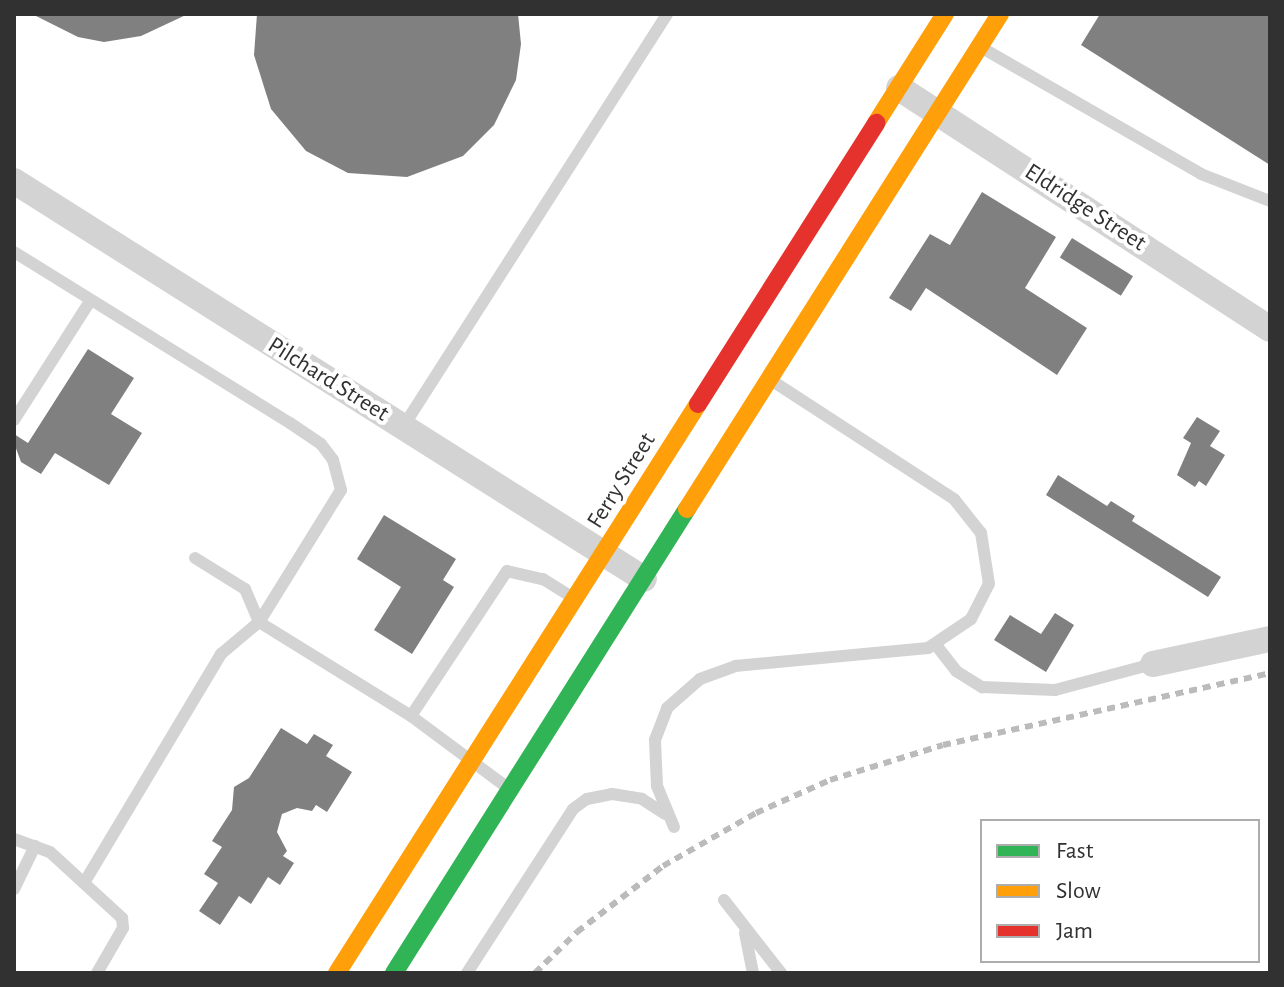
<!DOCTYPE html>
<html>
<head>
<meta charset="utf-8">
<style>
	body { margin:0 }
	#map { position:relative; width:1284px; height:987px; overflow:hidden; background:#fff; font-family:"Alegreya Sans",sans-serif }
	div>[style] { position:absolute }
	.building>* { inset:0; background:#808080; transform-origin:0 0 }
	.lane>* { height:12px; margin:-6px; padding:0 6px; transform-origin:6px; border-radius:6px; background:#d3d3d3 }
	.street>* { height:26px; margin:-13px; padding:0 13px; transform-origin:13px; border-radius:13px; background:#d3d3d3 }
	.fast>* { height:18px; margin:-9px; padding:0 9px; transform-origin:9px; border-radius:9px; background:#30b455 }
	.slow>* { height:18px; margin:-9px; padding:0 9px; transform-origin:9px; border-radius:9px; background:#ff9f0a }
	.jam>* { height:18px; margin:-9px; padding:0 9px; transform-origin:9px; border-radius:9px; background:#e5322d }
	.rail>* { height:6px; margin-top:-3px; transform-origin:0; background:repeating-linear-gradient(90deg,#bbb 0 8px,transparent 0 14px) }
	span { translate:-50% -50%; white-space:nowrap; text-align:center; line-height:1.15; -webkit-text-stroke:8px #fff; paint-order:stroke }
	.street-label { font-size:24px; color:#313131 }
	.frame { position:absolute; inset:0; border:16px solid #313131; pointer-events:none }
	.legend { position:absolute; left:980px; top:819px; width:280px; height:144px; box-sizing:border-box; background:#fff; border:2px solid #adadad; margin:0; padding:10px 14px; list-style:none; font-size:24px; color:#313131 }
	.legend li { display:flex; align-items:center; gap:16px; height:40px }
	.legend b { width:40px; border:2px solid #adadad }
</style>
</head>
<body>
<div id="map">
	<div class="building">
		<i style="clip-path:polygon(32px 14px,188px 14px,141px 36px,104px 42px,78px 37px)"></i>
		<i style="clip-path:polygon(257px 14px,518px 14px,521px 44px,516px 80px,494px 125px,463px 156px,407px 177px,348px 173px,306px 151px,271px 109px,254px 55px)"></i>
		<i style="clip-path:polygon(1100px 14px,1270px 14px,1270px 165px,1081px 45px)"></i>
		<i style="clip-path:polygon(982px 192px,1056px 237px,1025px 288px,1087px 328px,1057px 375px,926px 288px,911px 311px,889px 298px,930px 234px,950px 245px)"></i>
		<i style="left:1072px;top:238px;width:72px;height:23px;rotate:32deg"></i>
		<i style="clip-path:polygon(88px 349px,134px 378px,111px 414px,142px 433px,109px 485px,55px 453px,41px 474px,21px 462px,14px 443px,14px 434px,28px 443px)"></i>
		<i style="clip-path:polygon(1197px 417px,1220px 431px,1210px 446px,1225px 455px,1206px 486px,1199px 481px,1195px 487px,1177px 475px,1191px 443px,1183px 438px)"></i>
		<i style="clip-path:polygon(1058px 475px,1107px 506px,1111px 501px,1135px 516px,1132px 521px,1221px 577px,1208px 597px,1046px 495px)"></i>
		<i style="clip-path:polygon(384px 515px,456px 559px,443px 580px,454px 587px,412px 654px,374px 630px,401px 587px,357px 559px)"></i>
		<i style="clip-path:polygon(1055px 613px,1074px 625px,1046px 672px,994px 640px,1010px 615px,1041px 634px)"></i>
		<i style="clip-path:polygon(281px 728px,307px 744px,314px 734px,333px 745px,326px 756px,352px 772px,327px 812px,316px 805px,312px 811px,297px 808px,282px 814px,277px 832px,287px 851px,283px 856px,294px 863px,280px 885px,268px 877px,251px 904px,239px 896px,220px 925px,199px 911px,218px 883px,204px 874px,222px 847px,212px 841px,232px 810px,234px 787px,249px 778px)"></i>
	</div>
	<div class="lane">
		<i style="left:984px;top:49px;width:250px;rotate:29.9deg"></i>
		<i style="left:1201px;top:174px;width:74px;rotate:21.4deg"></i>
		<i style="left:14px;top:252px;width:325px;rotate:31.8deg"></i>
		<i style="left:290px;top:423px;width:37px;rotate:34deg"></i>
		<i style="left:321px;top:444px;width:20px;rotate:53deg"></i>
		<i style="left:333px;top:460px;width:31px;rotate:75deg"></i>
		<i style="left:341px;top:490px;width:155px;rotate:121.8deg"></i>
		<i style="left:14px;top:420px;width:141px;rotate:-57.4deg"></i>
		<i style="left:403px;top:427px;width:490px;rotate:-57.4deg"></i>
		<i style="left:195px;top:558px;width:59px;rotate:31.8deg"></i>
		<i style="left:245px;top:589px;width:36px;rotate:67deg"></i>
		<i style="left:936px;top:645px;width:33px;rotate:52deg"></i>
		<i style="left:956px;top:671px;width:31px;rotate:32deg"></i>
		<i style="left:982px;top:687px;width:73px;rotate:2.4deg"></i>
		<i style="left:1055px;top:690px;width:101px;rotate:-14.9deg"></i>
		<i style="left:411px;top:716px;width:174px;rotate:-56.5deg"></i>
		<i style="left:507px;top:571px;width:37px;rotate:13deg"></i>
		<i style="left:543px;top:579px;width:34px;rotate:32deg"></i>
		<i style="left:674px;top:827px;width:44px;rotate:-112.5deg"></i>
		<i style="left:657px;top:786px;width:46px;rotate:-92.5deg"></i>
		<i style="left:655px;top:740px;width:34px;rotate:-69deg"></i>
		<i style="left:667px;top:708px;width:44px;rotate:-41.3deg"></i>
		<i style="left:700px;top:679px;width:37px;rotate:-20deg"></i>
		<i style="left:735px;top:666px;width:194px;rotate:-5.3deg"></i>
		<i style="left:928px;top:648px;width:52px;rotate:-34deg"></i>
		<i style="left:971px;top:619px;width:39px;rotate:-63deg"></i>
		<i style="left:989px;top:584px;width:52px;rotate:-98.9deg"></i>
		<i style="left:981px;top:533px;width:43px;rotate:-128.5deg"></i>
		<i style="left:954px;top:499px;width:217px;rotate:-147deg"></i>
		<i style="left:14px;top:839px;width:38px;rotate:20deg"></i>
		<i style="left:50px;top:852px;width:98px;rotate:42.5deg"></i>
		<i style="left:122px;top:918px;width:10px;rotate:84deg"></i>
		<i style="left:123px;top:928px;width:52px;rotate:120deg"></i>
		<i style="left:84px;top:883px;width:267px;rotate:-59.1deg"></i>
		<i style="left:221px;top:654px;width:50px;rotate:-40.1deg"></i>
		<i style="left:259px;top:622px;width:179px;rotate:31.7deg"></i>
		<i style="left:411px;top:716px;width:121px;rotate:36.6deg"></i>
		<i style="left:14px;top:889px;width:48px;rotate:-64deg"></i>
		<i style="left:724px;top:900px;width:93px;rotate:52deg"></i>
		<i style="left:745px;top:933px;width:41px;rotate:78.7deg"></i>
		<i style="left:467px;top:973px;width:195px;rotate:-57.1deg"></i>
		<i style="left:573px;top:809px;width:17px;rotate:-36deg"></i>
		<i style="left:587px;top:799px;width:25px;rotate:-11deg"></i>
		<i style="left:612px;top:794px;width:30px;rotate:9deg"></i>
		<i style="left:642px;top:799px;width:27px;rotate:33deg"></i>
	</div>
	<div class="street">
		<i style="left:899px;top:88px;width:442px;rotate:33deg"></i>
		<i style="left:14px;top:181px;width:745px;rotate:32.28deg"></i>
		<i style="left:1153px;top:664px;width:120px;rotate:-12.1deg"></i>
	</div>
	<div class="fast">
		<i style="left:394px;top:973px;width:549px;rotate:-57.73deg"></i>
	</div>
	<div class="slow">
		<i style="left:876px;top:123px;width:129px;rotate:-57.7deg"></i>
		<i style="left:687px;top:509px;width:586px;rotate:-57.69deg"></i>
		<i style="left:337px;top:973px;width:674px;rotate:-57.61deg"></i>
	</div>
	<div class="jam">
		<i style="left:698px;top:404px;width:333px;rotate:-57.6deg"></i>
	</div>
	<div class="rail">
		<i style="left:535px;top:973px;width:59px;rotate:-44.3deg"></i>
		<i style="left:577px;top:932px;width:108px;rotate:-37.5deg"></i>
		<i style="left:663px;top:866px;width:107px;rotate:-29.7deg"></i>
		<i style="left:756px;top:813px;width:81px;rotate:-24deg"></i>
		<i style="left:830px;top:780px;width:118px;rotate:-17.2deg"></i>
		<i style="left:943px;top:745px;width:335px;rotate:-12.4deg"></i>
	</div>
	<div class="street-label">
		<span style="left:1085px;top:208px;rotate:33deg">Eldridge Street</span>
		<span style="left:328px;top:380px;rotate:32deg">Pilchard Street</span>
		<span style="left:622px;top:481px;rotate:-58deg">Ferry Street</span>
	</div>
	<div class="frame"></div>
	<ul class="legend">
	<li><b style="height:10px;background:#30b455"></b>Fast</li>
	<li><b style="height:10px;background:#ff9f0a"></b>Slow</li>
	<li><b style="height:10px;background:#e5322d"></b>Jam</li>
	</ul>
</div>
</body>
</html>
